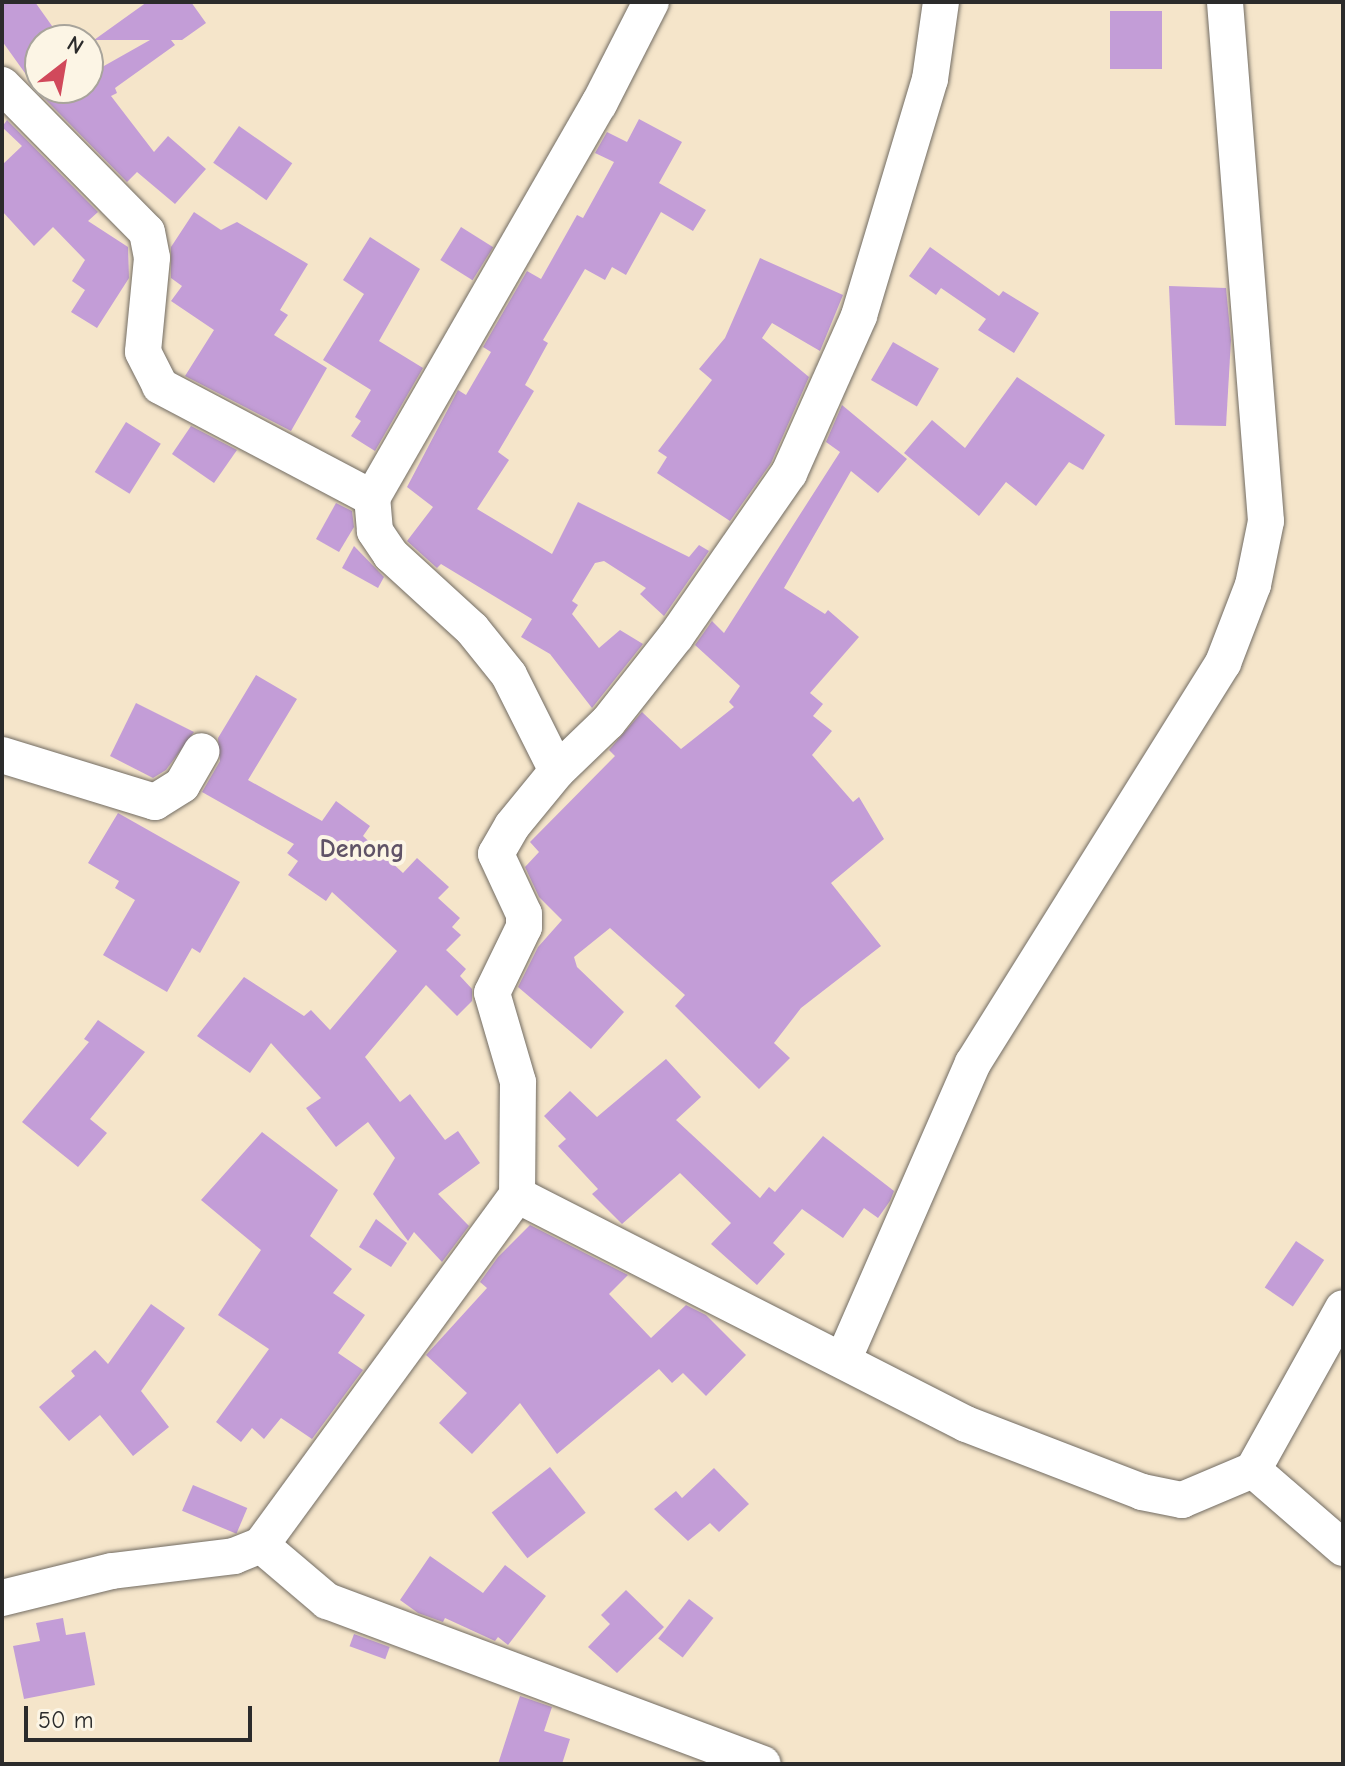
<!DOCTYPE html>
<html>
<head>
<meta charset="utf-8">
<style>
	body { margin:0 }
	#map { position:relative; width:1345px; height:1766px; overflow:hidden; background:#f5e5ca; font-family:"Comic Neue",sans-serif }
	div>[style] { position:absolute }
	.building>* { inset:0; background:#c39dd7; transform-origin:0 0 }
	.roads { filter:drop-shadow(0 0 2px #726c63) drop-shadow(0 0 2px #726c63) }
	.minor>* { height:36px; margin:-18px; padding:0 18px; transform-origin:18px; border-radius:18px; background:#fff }
	span { translate:-50% -50%; white-space:nowrap; text-align:center; line-height:1.15; -webkit-text-stroke:8px #fcf5e5; paint-order:stroke }
	.quarter-label { font-size:26px; color:#605367; font-weight:700 }
	.frame { position:absolute; inset:0; border:4px solid #2b2b2b; pointer-events:none }
	.north { position:absolute; left:24px; top:24px; width:80px; height:80px; box-sizing:border-box; background:#fcf5e5; border:2px solid #a8a49b; border-radius:50%; rotate:31deg; font-size:22px; font-weight:700; line-height:32px; text-align:center; color:#2b2b2b }
	.north::after { content:''; display:block; margin:auto; width:28px; height:36px; background:#d1495b; clip-path:polygon(50% 0,100% 100%,50% 72%,0 100%) }
	.scale { position:absolute; left:24px; top:1706px; width:228px; height:36px; box-sizing:border-box; border:4px solid #2b2b2b; border-top:0; padding-left:10px; font-size:24px; line-height:28px; white-space:nowrap; color:#2b2b2b; -webkit-text-stroke:6px #fcf5e5; paint-order:stroke }
</style>
</head>
<body>
<div id="map">
	<div class="building">
		<i style="clip-path:polygon(2px 2px,35px 2px,62px 40px,40px 40px,40px 94px,2px 41px)"></i>
		<i style="clip-path:polygon(147px 2px,191px 2px,206px 23px,182px 40px,171px 40px,175px 45px,115px 88px,117px 93px,111px 96px,154px 152px,168px 136px,206px 169px,175px 204px,137px 172px,127px 182px,45px 99px,64px 88px,88px 88px,88px 75px,150px 40px,94px 40px)"></i>
		<i style="left:1110px;top:11px;width:52px;height:58px"></i>
		<i style="clip-path:polygon(639px 119px,682px 142px,659px 183px,706px 210px,693px 231px,661px 212px,626px 275px,612px 267px,605px 280px,585px 269px,543px 340px,548px 343px,525px 385px,534px 391px,498px 452px,509px 460px,477px 509px,552px 554px,578px 502px,689px 557px,699px 545px,709px 551px,664px 616px,640px 594px,646px 588px,604px 561px,595px 563px,572px 601px,578px 605px,572px 614px,599px 648px,620px 630px,643px 644px,592px 708px,550px 654px,521px 637px,532px 619px,441px 564px,437px 568px,407px 541px,433px 507px,407px 487px,458px 390px,466px 395px,491px 352px,483px 347px,527px 271px,541px 279px,577px 215px,583px 218px,614px 162px,595px 153px,607px 132px,627px 142px)"></i>
		<i style="clip-path:polygon(7px 120px,98px 212px,88px 221px,128px 247px,129px 278px,97px 328px,71px 312px,85px 290px,72px 281px,85px 260px,53px 227px,34px 246px,2px 211px,2px 165px,22px 146px,2px 127px)"></i>
		<i style="left:239px;top:126px;width:65px;height:45px;rotate:35deg"></i>
		<i style="clip-path:polygon(194px 212px,221px 230px,237px 222px,308px 264px,280px 310px,288px 315px,274px 335px,327px 368px,291px 431px,185px 376px,214px 330px,171px 301px,182px 286px,171px 278px,171px 247px)"></i>
		<i style="left:461px;top:227px;width:38px;height:39px;rotate:32deg"></i>
		<i style="clip-path:polygon(370px 237px,420px 269px,379px 341px,423px 368px,375px 451px,351px 436px,361px 421px,355px 417px,371px 390px,323px 360px,364px 294px,343px 280px)"></i>
		<i style="clip-path:polygon(930px 247px,999px 296px,1003px 291px,1039px 313px,1014px 353px,978px 330px,986px 319px,941px 288px,936px 295px,909px 276px)"></i>
		<i style="clip-path:polygon(760px 258px,843px 295px,820px 351px,772px 323px,762px 338px,809px 377px,771px 463px,730px 521px,657px 473px,667px 457px,658px 451px,712px 380px,699px 369px,725px 338px)"></i>
		<i style="clip-path:polygon(1169px 286px,1226px 288px,1231px 340px,1226px 426px,1175px 425px)"></i>
		<i style="left:893px;top:342px;width:53px;height:44px;rotate:30deg"></i>
		<i style="clip-path:polygon(1017px 377px,1105px 435px,1083px 470px,1069px 462px,1036px 506px,1006px 482px,979px 516px,904px 453px,932px 420px,965px 448px)"></i>
		<i style="clip-path:polygon(842px 405px,907px 459px,878px 493px,851px 471px,784px 588px,825px 614px,828px 610px,859px 637px,810px 693px,823px 704px,813px 716px,832px 731px,812px 755px,853px 802px,859px 797px,884px 839px,831px 883px,881px 946px,801px 1008px,774px 1043px,790px 1058px,759px 1089px,675px 1006px,685px 995px,610px 928px,574px 957px,577px 967px,624px 1012px,591px 1049px,518px 987px,538px 947px,562px 920px,539px 897px,525px 867px,539px 852px,530px 842px,615px 756px,609px 750px,642px 712px,681px 749px,734px 707px,729px 702px,740px 686px,695px 645px,712px 621px,724px 633px,840px 452px,826px 442px)"></i>
		<i style="left:126px;top:422px;width:41px;height:59px;rotate:32deg"></i>
		<i style="clip-path:polygon(191px 426px,237px 450px,214px 483px,172px 454px)"></i>
		<i style="clip-path:polygon(336px 503px,352px 511px,354px 527px,339px 552px,316px 539px)"></i>
		<i style="clip-path:polygon(354px 546px,384px 577px,378px 588px,342px 568px)"></i>
		<i style="clip-path:polygon(256px 675px,297px 699px,248px 780px,322px 821px,336px 801px,370px 826px,363px 836px,403px 873px,417px 858px,449px 887px,438px 898px,460px 918px,452px 927px,461px 935px,446px 950px,466px 969px,460px 976px,472px 989px,472px 1001px,457px 1016px,426px 985px,365px 1057px,400px 1102px,410px 1094px,445px 1140px,458px 1131px,480px 1163px,438px 1194px,469px 1226px,442px 1262px,414px 1232px,408px 1241px,373px 1194px,395px 1158px,368px 1122px,336px 1147px,306px 1108px,321px 1098px,271px 1043px,250px 1073px,197px 1036px,244px 977px,304px 1016px,311px 1010px,330px 1030px,397px 951px,332px 892px,326px 901px,288px 875px,298px 861px,287px 853px,294px 844px,202px 792px,220px 761px,218px 738px)"></i>
		<i style="clip-path:polygon(136px 703px,194px 732px,166px 770px,153px 778px,110px 756px)"></i>
		<i style="clip-path:polygon(118px 813px,240px 882px,200px 953px,192px 948px,167px 992px,103px 955px,135px 900px,115px 888px,119px 881px,88px 863px)"></i>
		<i style="clip-path:polygon(98px 1020px,145px 1052px,90px 1119px,107px 1133px,78px 1167px,22px 1122px,89px 1042px,84px 1039px)"></i>
		<i style="clip-path:polygon(666px 1059px,701px 1097px,676px 1120px,760px 1198px,769px 1187px,775px 1192px,823px 1136px,894px 1191px,890px 1201px,878px 1218px,864px 1208px,843px 1238px,802px 1209px,773px 1243px,785px 1254px,757px 1285px,711px 1244px,731px 1223px,680px 1173px,622px 1224px,592px 1194px,598px 1189px,558px 1146px,566px 1139px,544px 1116px,570px 1091px,597px 1117px)"></i>
		<i style="clip-path:polygon(262px 1132px,338px 1190px,310px 1236px,352px 1269px,333px 1293px,365px 1315px,338px 1353px,363px 1370px,312px 1439px,281px 1418px,264px 1439px,252px 1428px,241px 1442px,216px 1422px,269px 1349px,218px 1315px,261px 1250px,201px 1200px)"></i>
		<i style="clip-path:polygon(376px 1219px,407px 1243px,391px 1267px,359px 1247px)"></i>
		<i style="clip-path:polygon(530px 1225px,628px 1275px,609px 1294px,651px 1338px,686px 1305px,706px 1315px,746px 1355px,706px 1396px,683px 1373px,672px 1383px,659px 1369px,557px 1454px,520px 1403px,472px 1454px,439px 1423px,467px 1393px,426px 1355px,487px 1288px,480px 1282px,498px 1257px)"></i>
		<i style="left:1296px;top:1241px;width:34px;height:56px;rotate:34deg"></i>
		<i style="clip-path:polygon(151px 1304px,185px 1328px,141px 1391px,169px 1427px,133px 1456px,100px 1415px,69px 1441px,39px 1407px,75px 1376px,71px 1371px,95px 1350px,108px 1364px)"></i>
		<i style="left:550px;top:1467px;width:58px;height:74px;rotate:52deg"></i>
		<i style="clip-path:polygon(714px 1468px,749px 1504px,719px 1532px,710px 1523px,688px 1541px,654px 1509px,676px 1491px,682px 1498px)"></i>
		<i style="left:193px;top:1485px;width:59px;height:28px;rotate:23deg"></i>
		<i style="clip-path:polygon(430px 1556px,483px 1593px,505px 1565px,546px 1596px,508px 1645px,498px 1637px,495px 1641px,445px 1618px,443px 1622px,418px 1613px,400px 1600px)"></i>
		<i style="clip-path:polygon(626px 1590px,664px 1627px,617px 1673px,588px 1647px,610px 1624px,601px 1615px)"></i>
		<i style="left:689px;top:1599px;width:31px;height:50px;rotate:38deg"></i>
		<i style="clip-path:polygon(63px 1618px,66px 1635px,85px 1632px,95px 1685px,24px 1699px,13px 1646px,40px 1641px,36px 1623px)"></i>
		<i style="left:354px;top:1634px;width:38px;height:13px;rotate:20deg"></i>
		<i style="clip-path:polygon(520px 1696px,552px 1707px,544px 1731px,570px 1739px,562px 1764px,498px 1764px)"></i>
	</div>
	<div class="roads">
		<div class="minor">
			<i style="left:941px;top:2px;width:78px;rotate:98.1deg"></i>
			<i style="left:930px;top:79px;width:247px;rotate:106.7deg"></i>
			<i style="left:859px;top:316px;width:172px;rotate:114deg"></i>
			<i style="left:789px;top:473px;width:198px;rotate:124.7deg"></i>
			<i style="left:676px;top:636px;width:110px;rotate:128.3deg"></i>
			<i style="left:608px;top:722px;width:71px;rotate:136.1deg"></i>
			<i style="left:557px;top:771px;width:71px;rotate:129.3deg"></i>
			<i style="left:512px;top:826px;width:32px;rotate:120deg"></i>
			<i style="left:496px;top:854px;width:66px;rotate:65deg"></i>
			<i style="left:524px;top:914px;width:13px;rotate:90deg"></i>
			<i style="left:524px;top:927px;width:73px;rotate:115.9deg"></i>
			<i style="left:492px;top:993px;width:93px;rotate:73.7deg"></i>
			<i style="left:518px;top:1082px;width:113px;rotate:90.5deg"></i>
			<i style="left:517px;top:1195px;width:504px;rotate:27.02deg"></i>
			<i style="left:966px;top:1424px;width:189px;rotate:21.1deg"></i>
			<i style="left:1142px;top:1492px;width:41px;rotate:11.3deg"></i>
			<i style="left:1182px;top:1500px;width:77px;rotate:-22.9deg"></i>
			<i style="left:1253px;top:1470px;width:119px;rotate:40.9deg"></i>
			<i style="left:2px;top:85px;width:206px;rotate:45.4deg"></i>
			<i style="left:147px;top:232px;width:26px;rotate:79deg"></i>
			<i style="left:152px;top:258px;width:94px;rotate:95.5deg"></i>
			<i style="left:143px;top:352px;width:38px;rotate:63deg"></i>
			<i style="left:160px;top:386px;width:240px;rotate:27.8deg"></i>
			<i style="left:2px;top:755px;width:160px;rotate:17.1deg"></i>
			<i style="left:155px;top:802px;width:32px;rotate:-32deg"></i>
			<i style="left:182px;top:785px;width:39px;rotate:-60deg"></i>
			<i style="left:557px;top:771px;width:107px;rotate:-116.6deg"></i>
			<i style="left:509px;top:675px;width:59px;rotate:-128.8deg"></i>
			<i style="left:472px;top:629px;width:110px;rotate:-137.6deg"></i>
			<i style="left:391px;top:555px;width:29px;rotate:-124deg"></i>
			<i style="left:375px;top:531px;width:33px;rotate:-95deg"></i>
			<i style="left:372px;top:498px;width:455px;rotate:-60.1deg"></i>
			<i style="left:599px;top:104px;width:114px;rotate:-63deg"></i>
			<i style="left:844px;top:1358px;width:322px;rotate:-66.4deg"></i>
			<i style="left:973px;top:1063px;width:472px;rotate:-58deg"></i>
			<i style="left:1223px;top:663px;width:84px;rotate:-69deg"></i>
			<i style="left:1253px;top:585px;width:65px;rotate:-78.5deg"></i>
			<i style="left:1266px;top:521px;width:521px;rotate:-94.52deg"></i>
			<i style="left:1253px;top:1470px;width:185px;rotate:-60.9deg"></i>
			<i style="left:261px;top:1545px;width:87px;rotate:40.3deg"></i>
			<i style="left:327px;top:1601px;width:465px;rotate:20.5deg"></i>
			<i style="left:2px;top:1598px;width:113px;rotate:-13.8deg"></i>
			<i style="left:112px;top:1571px;width:123px;rotate:-7deg"></i>
			<i style="left:234px;top:1556px;width:29px;rotate:-22deg"></i>
			<i style="left:261px;top:1545px;width:434px;rotate:-53.8deg"></i>
		</div>
	</div>
	<div class="quarter-label">
		<span style="left:362px;top:850px">Denong</span>
	</div>
	<div class="frame"></div>
	<div class="north">N</div>
	<div class="scale">50 m</div>
</div>
</body>
</html>
